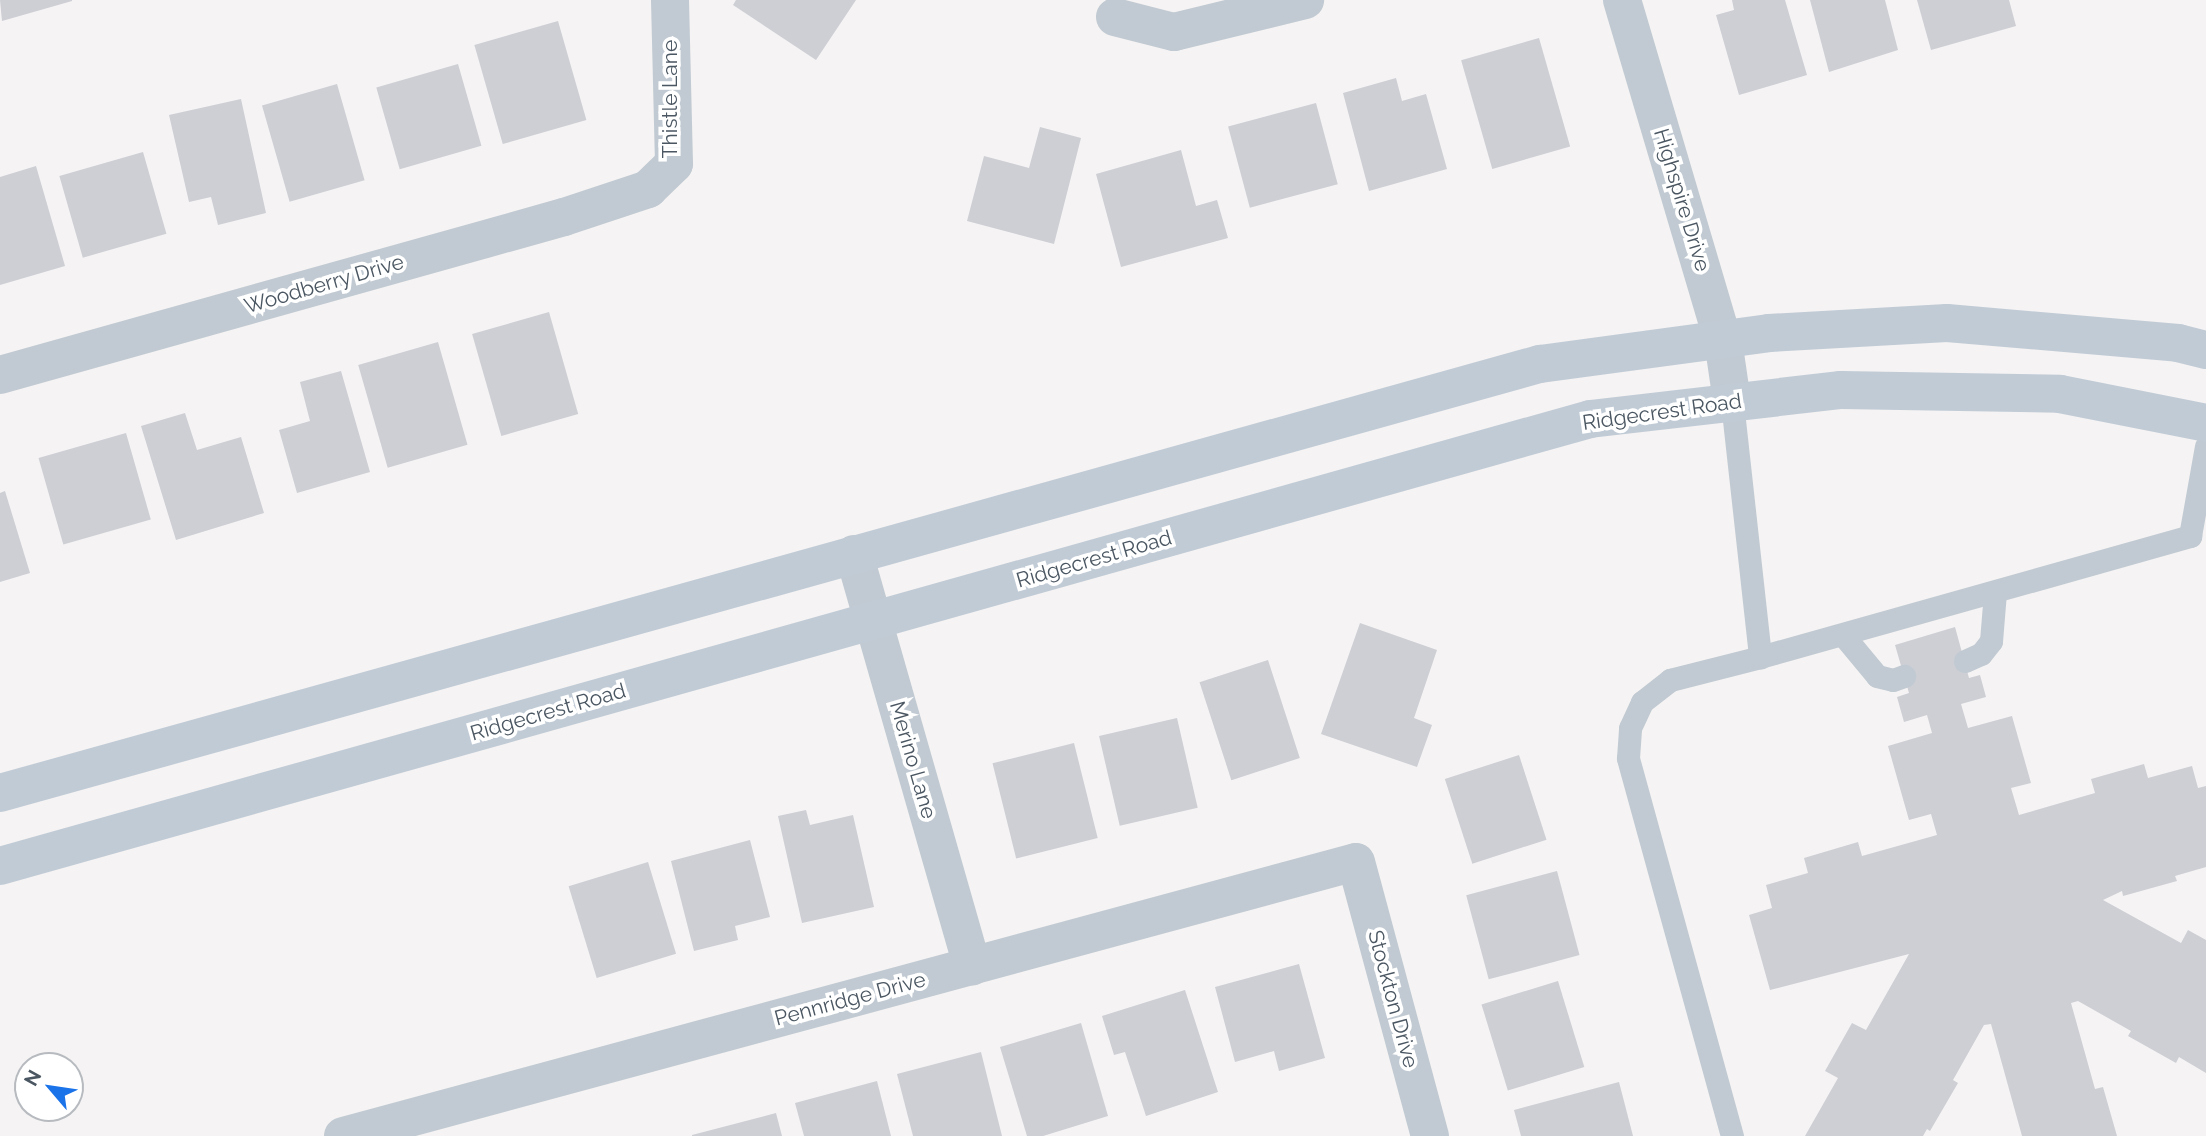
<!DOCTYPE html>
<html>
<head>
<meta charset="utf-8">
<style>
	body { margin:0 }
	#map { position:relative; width:2206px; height:1136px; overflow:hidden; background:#f5f3f3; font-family:Raleway,sans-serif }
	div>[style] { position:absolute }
	.building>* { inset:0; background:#cdcfd5; transform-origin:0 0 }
	.lane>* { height:23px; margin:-11.5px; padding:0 11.5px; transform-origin:11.5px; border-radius:11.5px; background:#c1cad2 }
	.street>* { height:38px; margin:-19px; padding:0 19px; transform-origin:19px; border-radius:19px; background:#c1cad2 }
	.secondary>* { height:38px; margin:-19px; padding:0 19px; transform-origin:19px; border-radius:19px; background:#c1cbd6 }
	span { translate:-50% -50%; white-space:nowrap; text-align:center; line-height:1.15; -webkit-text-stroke:7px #fff; paint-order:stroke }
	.street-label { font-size:21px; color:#4a5661 }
	.north { position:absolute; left:14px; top:1052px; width:70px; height:70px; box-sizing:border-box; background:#fff; border:2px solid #b7bbc0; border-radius:50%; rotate:299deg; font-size:19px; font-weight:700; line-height:28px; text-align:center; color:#4a5661 }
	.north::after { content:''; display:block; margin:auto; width:24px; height:32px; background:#1a73e8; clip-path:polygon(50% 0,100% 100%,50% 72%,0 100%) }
</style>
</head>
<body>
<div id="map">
	<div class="building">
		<i style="clip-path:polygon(0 0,72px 0,72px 1px,2px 21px)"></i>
		<i style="clip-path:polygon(736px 0,856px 0,816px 60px,733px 5px)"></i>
		<i style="clip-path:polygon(1732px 0,1785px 0,1807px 75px,1739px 95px,1716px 15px,1734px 10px)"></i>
		<i style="clip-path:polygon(1810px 0,1885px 0,1898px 50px,1829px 72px)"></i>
		<i style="clip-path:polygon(1917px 0,2009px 0,2016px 26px,1931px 50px)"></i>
		<i style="left:558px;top:21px;width:103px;height:87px;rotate:74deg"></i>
		<i style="left:1539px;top:38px;width:113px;height:81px;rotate:74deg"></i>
		<i style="left:458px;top:64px;width:85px;height:85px;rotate:74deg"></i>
		<i style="clip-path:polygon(1396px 78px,1402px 101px,1426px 94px,1447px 169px,1369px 191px,1343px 93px)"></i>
		<i style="left:337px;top:84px;width:100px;height:78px;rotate:74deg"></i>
		<i style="clip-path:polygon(241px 99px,266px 213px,218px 225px,211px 197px,189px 202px,169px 115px)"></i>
		<i style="left:1316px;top:103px;width:84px;height:91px;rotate:75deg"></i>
		<i style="clip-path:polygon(1040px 127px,1081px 138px,1054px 244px,967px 221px,984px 156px,1029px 168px)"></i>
		<i style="clip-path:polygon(1181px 150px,1196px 206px,1217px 200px,1228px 238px,1121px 267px,1096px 174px)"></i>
		<i style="left:143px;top:152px;width:85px;height:87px;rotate:74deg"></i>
		<i style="clip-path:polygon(36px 166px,65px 266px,0 285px,0 177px)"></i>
		<i style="left:549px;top:312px;width:106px;height:80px;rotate:74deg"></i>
		<i style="left:438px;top:342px;width:107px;height:83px;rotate:74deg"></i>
		<i style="clip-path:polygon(341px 371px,370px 472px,297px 493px,279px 430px,310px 421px,300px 382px)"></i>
		<i style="clip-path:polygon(185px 413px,197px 450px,241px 437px,264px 513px,176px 540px,141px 426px)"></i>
		<i style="left:126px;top:433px;width:90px;height:91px;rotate:74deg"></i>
		<i style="clip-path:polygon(5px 491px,30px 573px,0 582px,0 493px)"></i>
		<i style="clip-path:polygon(1360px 623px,1437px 650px,1414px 718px,1432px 725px,1417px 767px,1321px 734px)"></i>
		<i style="clip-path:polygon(1955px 627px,1969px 678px,1980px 675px,1986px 697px,1961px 704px,1968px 728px,2012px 716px,2031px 783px,2011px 788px,2019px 815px,2095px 793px,2091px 779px,2144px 764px,2148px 778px,2192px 766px,2198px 788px,2206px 786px,2206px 867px,2175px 876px,2177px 881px,2123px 896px,2122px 891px,2103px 900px,2181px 943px,2188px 930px,2206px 940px,2206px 1073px,2179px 1057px,2176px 1063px,2128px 1036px,2131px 1031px,2078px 1001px,2071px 1003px,2095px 1089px,2103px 1087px,2117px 1136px,2022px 1136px,1991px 1024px,1984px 1025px,1953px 1080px,1958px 1083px,1930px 1131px,1927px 1129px,1923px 1136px,1805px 1136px,1838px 1078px,1825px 1071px,1852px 1023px,1866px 1030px,1909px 954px,1770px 990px,1749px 915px,1772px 908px,1766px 885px,1808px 873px,1804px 858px,1858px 842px,1862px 856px,1937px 835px,1931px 814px,1909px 820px,1888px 746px,1932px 733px,1927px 715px,1904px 722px,1897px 697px,1909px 693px,1895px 645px)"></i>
		<i style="left:1268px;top:660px;width:103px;height:72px;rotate:72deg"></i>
		<i style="left:1177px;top:718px;width:92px;height:80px;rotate:77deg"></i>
		<i style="left:1074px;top:743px;width:98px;height:84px;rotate:76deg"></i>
		<i style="left:1519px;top:755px;width:89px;height:78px;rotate:72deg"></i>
		<i style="clip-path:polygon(806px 810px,810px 825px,853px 815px,874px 907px,802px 923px,778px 816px)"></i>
		<i style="clip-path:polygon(750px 840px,770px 917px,735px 926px,738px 940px,694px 951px,671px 861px)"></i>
		<i style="left:648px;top:862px;width:96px;height:83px;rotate:73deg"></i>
		<i style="left:1557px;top:871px;width:87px;height:94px;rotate:75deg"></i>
		<i style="clip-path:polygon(1299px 964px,1325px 1058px,1279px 1071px,1274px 1051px,1235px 1062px,1215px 987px)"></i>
		<i style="left:1558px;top:981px;width:90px;height:80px;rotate:73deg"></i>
		<i style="clip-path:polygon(1185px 990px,1218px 1092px,1146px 1116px,1125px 1052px,1114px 1055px,1102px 1016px)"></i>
		<i style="clip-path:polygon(1081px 1023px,1108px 1116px,1043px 1136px,1027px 1136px,1000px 1047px)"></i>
		<i style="clip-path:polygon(981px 1052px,1002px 1136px,913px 1136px,897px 1074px)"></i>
		<i style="clip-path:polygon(877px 1081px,891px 1136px,804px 1136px,795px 1103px)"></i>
		<i style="clip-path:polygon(1619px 1082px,1633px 1136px,1521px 1136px,1514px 1110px)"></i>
		<i style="clip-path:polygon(776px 1113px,782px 1136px,692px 1136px,692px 1135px)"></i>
	</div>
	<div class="lane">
		<i style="left:1732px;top:402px;width:257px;rotate:83.7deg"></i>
		<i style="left:1760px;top:657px;width:447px;rotate:-15.7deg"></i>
		<i style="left:2190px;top:536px;width:91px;rotate:-79.9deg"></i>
		<i style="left:1843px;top:635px;width:53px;rotate:50.3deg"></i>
		<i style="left:1877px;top:676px;width:16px;rotate:14deg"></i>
		<i style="left:1893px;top:680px;width:12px;rotate:-20deg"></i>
		<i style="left:1965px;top:661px;width:17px;rotate:-24deg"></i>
		<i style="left:1981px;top:654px;width:16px;rotate:-52deg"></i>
		<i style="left:1991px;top:641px;width:49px;rotate:-85.3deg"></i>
		<i style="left:1732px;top:1136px;width:392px;rotate:-105.4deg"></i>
		<i style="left:1628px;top:758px;width:30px;rotate:-86deg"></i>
		<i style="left:1630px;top:728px;width:29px;rotate:-65deg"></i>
		<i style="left:1642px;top:702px;width:36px;rotate:-38deg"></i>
		<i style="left:1670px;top:680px;width:93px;rotate:-14.3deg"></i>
	</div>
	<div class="street">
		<i style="left:1622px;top:0;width:355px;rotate:73.5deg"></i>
		<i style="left:1723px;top:340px;width:63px;rotate:81.7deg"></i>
		<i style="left:1115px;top:17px;width:61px;rotate:14.3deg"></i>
		<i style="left:1174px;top:32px;width:135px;rotate:-13.7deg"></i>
		<i style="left:0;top:375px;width:586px;rotate:-15.65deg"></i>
		<i style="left:564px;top:217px;width:89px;rotate:-18.4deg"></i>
		<i style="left:648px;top:189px;width:36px;rotate:-44deg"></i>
		<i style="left:674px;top:164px;width:164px;rotate:-91.4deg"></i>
		<i style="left:854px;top:554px;width:429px;rotate:74deg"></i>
		<i style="left:343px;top:1136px;width:1049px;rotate:-15.14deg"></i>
		<i style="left:1356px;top:862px;width:284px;rotate:74.9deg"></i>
	</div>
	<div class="secondary">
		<i style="left:0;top:793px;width:1599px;rotate:-15.57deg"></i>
		<i style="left:1540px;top:364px;width:231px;rotate:-7.7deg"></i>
		<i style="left:1769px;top:333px;width:178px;rotate:-3.2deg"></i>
		<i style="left:1947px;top:323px;width:232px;rotate:4.9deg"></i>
		<i style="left:2178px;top:343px;width:29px;rotate:14deg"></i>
		<i style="left:0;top:866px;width:1652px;rotate:-15.7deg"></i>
		<i style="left:1590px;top:419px;width:253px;rotate:-6.6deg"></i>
		<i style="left:1841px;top:390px;width:219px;rotate:1deg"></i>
		<i style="left:2060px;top:394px;width:149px;rotate:11.2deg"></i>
	</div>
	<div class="street-label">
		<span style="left:670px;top:99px;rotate:-90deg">Thistle Lane</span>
		<span style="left:1682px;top:200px;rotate:73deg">Highspire Drive</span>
		<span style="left:324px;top:284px;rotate:-16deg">Woodberry Drive</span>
		<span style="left:1662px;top:412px;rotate:-8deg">Ridgecrest Road</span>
		<span style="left:1094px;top:559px;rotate:-16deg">Ridgecrest Road</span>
		<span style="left:548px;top:712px;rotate:-16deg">Ridgecrest Road</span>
		<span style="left:913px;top:760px;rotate:74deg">Merino Lane</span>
		<span style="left:850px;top:999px;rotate:-15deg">Pennridge Drive</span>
		<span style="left:1393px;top:999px;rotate:75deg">Stockton Drive</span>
	</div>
	<div class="north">N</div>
</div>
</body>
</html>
